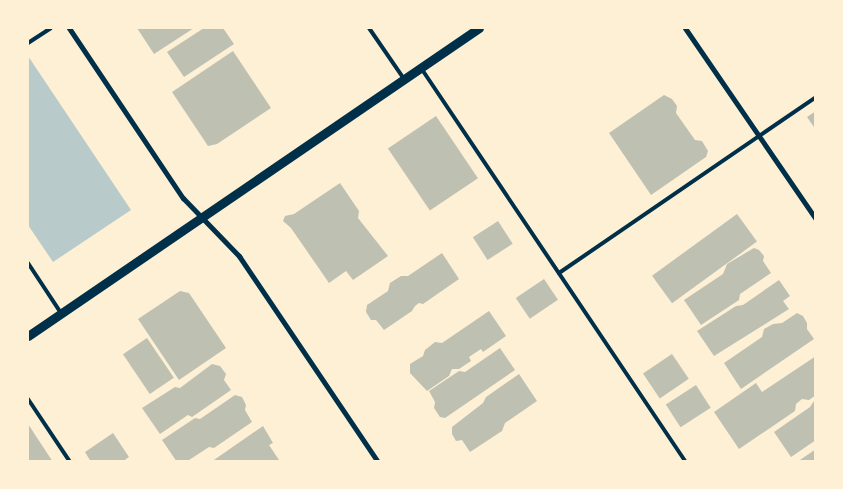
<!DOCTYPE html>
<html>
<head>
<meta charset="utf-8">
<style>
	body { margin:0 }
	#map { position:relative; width:843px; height:489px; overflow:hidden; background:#fdf0d5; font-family:Rubik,sans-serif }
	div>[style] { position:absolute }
	.green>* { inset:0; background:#b9caca }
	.building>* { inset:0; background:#bec0b2; transform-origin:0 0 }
	.service>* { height:4px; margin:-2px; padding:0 2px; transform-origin:2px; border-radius:2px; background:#003049 }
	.minor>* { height:5px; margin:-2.5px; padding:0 2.5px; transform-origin:2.5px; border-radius:2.5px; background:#003049 }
	.tertiary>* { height:9px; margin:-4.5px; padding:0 4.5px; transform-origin:4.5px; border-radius:4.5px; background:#003049 }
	span { translate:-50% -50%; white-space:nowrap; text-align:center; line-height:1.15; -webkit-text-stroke:5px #fdf0d5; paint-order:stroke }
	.frame { position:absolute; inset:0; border:29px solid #fdf0d5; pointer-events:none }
</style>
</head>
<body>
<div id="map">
	<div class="green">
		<i style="clip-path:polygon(28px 56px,131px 210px,53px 262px,28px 225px)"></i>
	</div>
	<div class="building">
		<i style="clip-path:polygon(137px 28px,194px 28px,154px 54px)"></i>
		<i style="clip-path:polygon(204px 28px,223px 28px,234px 44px,184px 77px,167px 52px)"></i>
		<i style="clip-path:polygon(233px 51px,271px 108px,217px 144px,208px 146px,172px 92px)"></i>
		<i style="clip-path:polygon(664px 95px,672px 99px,677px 106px,676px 113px,695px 140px,702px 141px,708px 151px,706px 157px,651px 195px,609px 133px)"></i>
		<i style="clip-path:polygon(816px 111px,816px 130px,807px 117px)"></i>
		<i style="left:436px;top:116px;width:75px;height:58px;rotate:56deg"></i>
		<i style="clip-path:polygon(340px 183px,359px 211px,358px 218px,388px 256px,353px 280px,346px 271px,329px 283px,291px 228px,283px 221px,285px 216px,294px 214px)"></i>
		<i style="left:737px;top:214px;width:34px;height:105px;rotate:54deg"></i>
		<i style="left:498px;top:221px;width:27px;height:30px;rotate:57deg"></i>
		<i style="clip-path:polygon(754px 248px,759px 250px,764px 256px,763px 261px,771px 273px,740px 294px,739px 300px,701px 325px,684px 300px,723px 274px,727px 264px)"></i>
		<i style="clip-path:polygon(442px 253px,459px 279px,423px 304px,419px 303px,415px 306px,412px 311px,384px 330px,376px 320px,371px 320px,366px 312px,367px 305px,388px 291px,390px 283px,401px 276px,408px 276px)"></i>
		<i style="left:544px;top:279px;width:25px;height:34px;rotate:56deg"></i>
		<i style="clip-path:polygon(779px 280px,790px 296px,783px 301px,789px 309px,714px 356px,697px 331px,736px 306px,743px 305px)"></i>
		<i style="clip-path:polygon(180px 291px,189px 293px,226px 348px,179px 380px,138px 319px)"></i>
		<i style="clip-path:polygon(489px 311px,506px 336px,483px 352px,481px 349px,469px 357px,471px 361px,459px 369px,452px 369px,449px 376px,427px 391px,410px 373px,410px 364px,423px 356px,425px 350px,435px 342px,442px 343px)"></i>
		<i style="clip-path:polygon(797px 313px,803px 316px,807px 323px,807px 329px,814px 339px,741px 389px,724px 363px,762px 337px,764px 329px,773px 324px,782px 323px)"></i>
		<i style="left:147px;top:338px;width:48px;height:29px;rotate:56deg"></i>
		<i style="clip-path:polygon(500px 348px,515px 370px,445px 418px,440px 417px,434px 408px,435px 402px,429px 391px,459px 371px,465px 372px)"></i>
		<i style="left:672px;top:354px;width:30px;height:35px;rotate:56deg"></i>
		<i style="clip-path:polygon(816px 356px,816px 395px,809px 400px,802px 399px,796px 404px,795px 411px,739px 449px,714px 412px,756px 383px,762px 392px)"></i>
		<i style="clip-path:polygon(212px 364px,220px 366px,226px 374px,224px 380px,231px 390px,192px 417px,188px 415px,160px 434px,142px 408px,175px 387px,180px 388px)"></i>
		<i style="clip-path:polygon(519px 374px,537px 401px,505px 423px,502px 431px,470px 452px,462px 440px,456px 441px,452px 434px,452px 427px,483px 403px,486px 397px)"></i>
		<i style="left:696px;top:385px;width:27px;height:36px;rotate:57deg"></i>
		<i style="clip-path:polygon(235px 395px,242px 397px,246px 405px,245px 410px,252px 422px,214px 448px,209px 447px,186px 462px,177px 462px,162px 440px,195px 418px,200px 419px)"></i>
		<i style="clip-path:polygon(816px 398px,816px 440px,791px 457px,774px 432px,810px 407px)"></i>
		<i style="clip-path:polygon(28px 424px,53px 462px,28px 462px)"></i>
		<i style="clip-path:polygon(263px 426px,273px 443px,269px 445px,279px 460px,211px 462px)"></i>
		<i style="clip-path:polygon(113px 433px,129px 457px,122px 462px,91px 462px,85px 452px)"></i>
		<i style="clip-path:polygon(816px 449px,816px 462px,797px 462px)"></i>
	</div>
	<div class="service">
		<i style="left:369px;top:28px;width:62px;rotate:55.5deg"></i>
		<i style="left:28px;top:43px;width:27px;rotate:-33deg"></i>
		<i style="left:421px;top:68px;width:475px;rotate:56.1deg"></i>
		<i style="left:28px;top:263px;width:60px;rotate:56.6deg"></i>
		<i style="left:559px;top:273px;width:311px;rotate:-34.4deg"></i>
		<i style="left:28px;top:399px;width:76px;rotate:56.3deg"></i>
	</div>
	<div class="minor">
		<i style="left:69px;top:28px;width:205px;rotate:56.2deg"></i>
		<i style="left:183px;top:198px;width:81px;rotate:46deg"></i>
		<i style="left:239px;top:256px;width:249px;rotate:56deg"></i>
		<i style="left:685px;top:28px;width:232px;rotate:55.6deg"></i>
	</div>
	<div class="tertiary">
		<i style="left:28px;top:336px;width:546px;rotate:-34.33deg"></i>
	</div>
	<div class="frame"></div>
</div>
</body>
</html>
